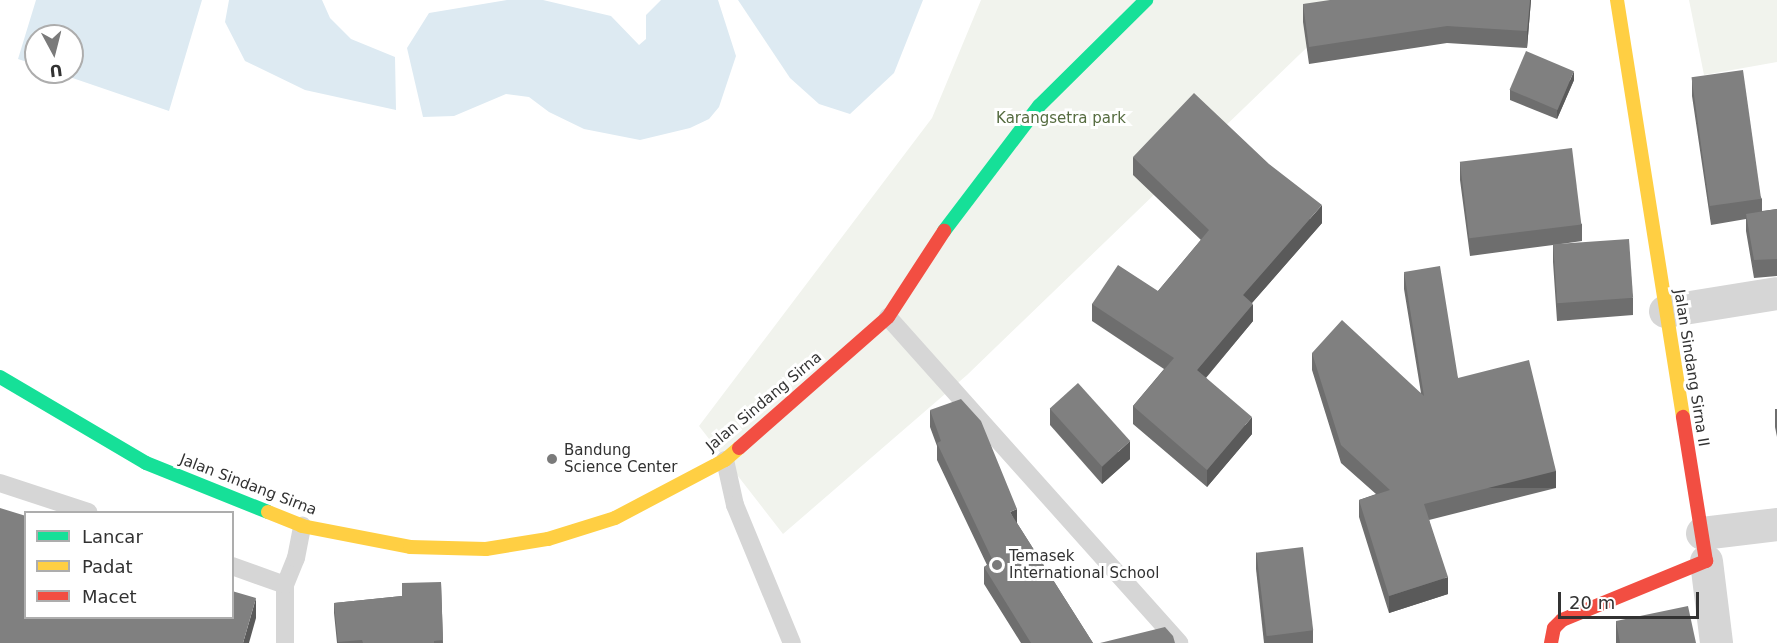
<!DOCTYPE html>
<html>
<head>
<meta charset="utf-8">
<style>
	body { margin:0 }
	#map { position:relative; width:1777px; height:643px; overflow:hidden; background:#fff; font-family:"DejaVu Sans",sans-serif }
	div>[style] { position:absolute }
	.green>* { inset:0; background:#f1f3ed }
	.water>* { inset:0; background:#ddeaf2 }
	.lane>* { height:18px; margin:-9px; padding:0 9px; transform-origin:9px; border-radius:9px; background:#d6d6d6 }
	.street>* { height:33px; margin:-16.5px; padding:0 16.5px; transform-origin:16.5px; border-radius:16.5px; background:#d6d6d6 }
	.fast>* { height:14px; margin:-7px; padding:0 7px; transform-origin:7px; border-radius:7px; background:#16e098 }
	.slow>* { height:14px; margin:-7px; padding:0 7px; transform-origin:7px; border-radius:7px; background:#ffcf43 }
	.jam>* { height:14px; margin:-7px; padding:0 7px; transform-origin:7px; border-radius:7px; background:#f24e42 }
	.wall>* { inset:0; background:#6e6e6e }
	.shaded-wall>* { inset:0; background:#5a5a5a; transform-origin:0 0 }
	.building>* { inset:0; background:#808080; transform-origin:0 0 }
	.dots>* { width:16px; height:16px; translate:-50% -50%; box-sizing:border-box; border:3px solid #fff; border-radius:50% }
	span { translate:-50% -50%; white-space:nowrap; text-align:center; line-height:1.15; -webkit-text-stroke:6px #fff; paint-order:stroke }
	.park-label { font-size:15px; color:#566c40 }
	.street-label { font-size:15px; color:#323232 }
	.poi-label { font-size:15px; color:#323232 }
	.left { translate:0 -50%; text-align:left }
	.legend { position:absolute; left:24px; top:511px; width:210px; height:108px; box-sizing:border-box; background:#fff; border:2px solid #adadad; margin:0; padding:8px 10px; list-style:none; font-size:18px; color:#323232 }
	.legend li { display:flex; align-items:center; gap:12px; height:30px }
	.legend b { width:30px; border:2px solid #adadad }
	.north { position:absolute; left:24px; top:24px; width:60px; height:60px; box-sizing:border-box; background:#fff; border:2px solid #adadad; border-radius:50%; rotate:173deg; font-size:16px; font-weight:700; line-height:24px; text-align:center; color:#323232 }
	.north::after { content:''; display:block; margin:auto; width:21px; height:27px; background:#7a7a7a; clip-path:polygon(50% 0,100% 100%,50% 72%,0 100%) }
	.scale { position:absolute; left:1558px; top:592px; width:141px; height:27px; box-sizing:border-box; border:3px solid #323232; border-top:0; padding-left:8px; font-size:18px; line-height:21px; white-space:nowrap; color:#323232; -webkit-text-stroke:4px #fff; paint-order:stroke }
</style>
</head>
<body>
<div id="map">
	<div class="green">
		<i style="clip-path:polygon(981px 0,1356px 0,967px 375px,783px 534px,699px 426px,932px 118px)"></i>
		<i style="clip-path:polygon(1689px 0,1777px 0,1777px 62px,1704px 75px)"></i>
	</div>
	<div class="water">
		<i style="clip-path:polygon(36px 0,202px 0,169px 111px,55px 72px,72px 72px,72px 36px,36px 36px,36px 65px,18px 59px)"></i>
		<i style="clip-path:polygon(229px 0,322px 0,330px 18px,351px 39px,395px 57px,396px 110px,305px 90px,245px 61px,225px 22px)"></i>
		<i style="clip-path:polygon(507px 0,543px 0,611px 16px,639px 45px,646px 39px,646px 15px,661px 0,718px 0,736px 56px,719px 107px,709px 119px,690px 128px,640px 140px,584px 129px,549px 112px,529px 97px,506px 94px,454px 116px,423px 117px,407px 48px,429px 13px)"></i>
		<i style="clip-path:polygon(738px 0,923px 0,894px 73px,850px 114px,819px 104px,790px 78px)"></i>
	</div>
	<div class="lane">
		<i style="left:888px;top:317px;width:437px;rotate:48.2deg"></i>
		<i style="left:725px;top:460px;width:46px;rotate:77.5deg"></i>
		<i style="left:735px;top:505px;width:149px;rotate:67.6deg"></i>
		<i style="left:0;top:483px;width:93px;rotate:18.2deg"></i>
		<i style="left:232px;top:566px;width:56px;rotate:19.7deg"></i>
		<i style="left:285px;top:643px;width:58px;rotate:-90deg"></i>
		<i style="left:285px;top:585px;width:29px;rotate:-68deg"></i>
		<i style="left:296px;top:558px;width:33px;rotate:-79deg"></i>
	</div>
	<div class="street">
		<i style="left:1665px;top:311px;width:113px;rotate:-9.1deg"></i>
		<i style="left:1702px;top:533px;width:76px;rotate:-6.8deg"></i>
		<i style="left:1706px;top:561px;width:83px;rotate:83deg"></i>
	</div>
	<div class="fast">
		<i style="left:944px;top:231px;width:157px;rotate:-52.8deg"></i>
		<i style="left:1039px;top:106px;width:151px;rotate:-44.7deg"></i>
		<i style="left:0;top:377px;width:169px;rotate:30.5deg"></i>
		<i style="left:146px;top:463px;width:131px;rotate:21.9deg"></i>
	</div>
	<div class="slow">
		<i style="left:1617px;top:0;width:422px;rotate:81deg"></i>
		<i style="left:268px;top:512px;width:37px;rotate:22deg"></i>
		<i style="left:302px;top:526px;width:110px;rotate:11deg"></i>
		<i style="left:410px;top:547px;width:76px;rotate:1.5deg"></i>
		<i style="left:486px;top:549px;width:63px;rotate:-9.2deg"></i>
		<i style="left:548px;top:539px;width:70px;rotate:-17.4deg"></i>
		<i style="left:615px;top:518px;width:124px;rotate:-27.8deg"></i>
		<i style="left:725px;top:460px;width:18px;rotate:-41deg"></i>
	</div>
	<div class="jam">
		<i style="left:739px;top:448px;width:198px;rotate:-41.3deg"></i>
		<i style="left:888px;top:317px;width:103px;rotate:-56.9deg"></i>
		<i style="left:1551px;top:643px;width:15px;rotate:-79deg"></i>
		<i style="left:1554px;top:628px;width:11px;rotate:-45deg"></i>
		<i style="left:1562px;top:620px;width:156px;rotate:-22.3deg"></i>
		<i style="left:1706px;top:561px;width:146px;rotate:-99.1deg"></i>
	</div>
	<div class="wall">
		<i style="clip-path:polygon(1531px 0,1527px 48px,1447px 43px,1309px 64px,1303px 22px,1303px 4px)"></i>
		<i style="clip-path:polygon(1692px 78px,1762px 199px,1762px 211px,1777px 209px,1777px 276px,1754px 278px,1746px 231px,1746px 219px,1711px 225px,1692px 96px)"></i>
		<i style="clip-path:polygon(1574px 80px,1557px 119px,1510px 100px,1510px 90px)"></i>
		<i style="clip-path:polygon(1133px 157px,1322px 223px,1252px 303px,1253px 321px,1206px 378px,1252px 434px,1207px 487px,1133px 424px,1133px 406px,1164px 369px,1092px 321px,1092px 304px,1158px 291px,1201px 240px,1133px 175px)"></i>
		<i style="clip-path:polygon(1460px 163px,1582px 224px,1582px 241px,1561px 244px,1633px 298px,1633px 315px,1557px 321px,1553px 262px,1553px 245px,1470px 256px,1460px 180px)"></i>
		<i style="clip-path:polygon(1404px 272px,1458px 378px,1556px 488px,1429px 520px,1448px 594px,1389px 613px,1359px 517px,1359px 500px,1376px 494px,1341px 463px,1312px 370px,1312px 353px,1421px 393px,1404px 289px)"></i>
		<i style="clip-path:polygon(1050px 408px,1130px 459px,1102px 484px,1050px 425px)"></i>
		<i style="clip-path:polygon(1775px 409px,1777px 409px,1777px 437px,1775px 427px)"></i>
		<i style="clip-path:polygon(930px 410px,1017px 523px,1093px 643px,1021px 643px,984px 584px,984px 567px,987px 565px,937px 460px,937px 446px,930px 427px)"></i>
		<i style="clip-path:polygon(1256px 552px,1313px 630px,1313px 643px,1264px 643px,1256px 569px)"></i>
		<i style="clip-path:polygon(441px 582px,443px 643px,337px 643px,334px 613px,334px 603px,402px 596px)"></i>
		<i style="clip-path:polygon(1616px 621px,1696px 643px,1616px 643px)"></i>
	</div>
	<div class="shaded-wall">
		<i style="clip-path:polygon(1530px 0,1531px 0,1527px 48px,1527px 31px)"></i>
		<i style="clip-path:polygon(1574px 71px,1574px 80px,1557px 119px,1557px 110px)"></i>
		<i style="clip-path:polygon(1322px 205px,1322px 223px,1243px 313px,1243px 295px)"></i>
		<i style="clip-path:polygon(1253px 304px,1253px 321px,1197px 388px,1197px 370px)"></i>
		<i style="clip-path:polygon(1252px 417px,1252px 434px,1207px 487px,1207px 470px)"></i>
		<i style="clip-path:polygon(1130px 441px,1130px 459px,1102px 484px,1102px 467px)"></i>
		<i style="left:1556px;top:471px;width:17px;height:136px;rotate:90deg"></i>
		<i style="clip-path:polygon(1017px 509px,1017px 526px,1010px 512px)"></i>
		<i style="clip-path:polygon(1448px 577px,1448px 594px,1389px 613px,1389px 596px)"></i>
		<i style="clip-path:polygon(256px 598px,256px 618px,249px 643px,243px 643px)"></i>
	</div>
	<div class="building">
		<i style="clip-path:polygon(1330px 0,1530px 0,1527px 31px,1447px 26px,1309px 47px,1303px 4px)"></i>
		<i style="left:1526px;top:51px;width:52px;height:42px;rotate:23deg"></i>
		<i style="left:1743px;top:70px;width:130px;height:52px;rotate:82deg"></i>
		<i style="clip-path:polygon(1194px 93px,1269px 164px,1322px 205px,1243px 295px,1253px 304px,1197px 370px,1252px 417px,1207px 470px,1133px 406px,1174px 358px,1092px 304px,1118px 265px,1158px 291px,1209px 230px,1133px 157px)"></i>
		<i style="left:1572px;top:148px;width:77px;height:113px;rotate:83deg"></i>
		<i style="clip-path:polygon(1777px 209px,1777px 259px,1754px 260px,1746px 214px)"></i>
		<i style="left:1629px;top:239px;width:59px;height:76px;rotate:86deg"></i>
		<i style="clip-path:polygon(1440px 266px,1458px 378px,1529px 360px,1556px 471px,1424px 504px,1448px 577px,1389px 596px,1359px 500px,1390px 490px,1341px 445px,1312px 353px,1342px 320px,1424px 396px,1404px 272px)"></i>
		<i style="left:1078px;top:383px;width:78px;height:38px;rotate:48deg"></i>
		<i style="clip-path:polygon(961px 399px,981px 421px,1017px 509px,1010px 512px,1093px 643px,1031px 643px,984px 567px,993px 561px,937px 443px,941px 441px,930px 410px)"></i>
		<i style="clip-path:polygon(0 508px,26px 516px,26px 618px,232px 618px,232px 591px,256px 598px,243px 643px,0 643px)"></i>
		<i style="left:1303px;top:547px;width:84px;height:47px;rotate:83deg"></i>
		<i style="clip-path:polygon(441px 582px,443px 640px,434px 641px,434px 643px,363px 643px,362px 640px,338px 642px,334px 603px,402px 596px,402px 583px)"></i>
		<i style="clip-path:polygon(1688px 606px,1696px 643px,1620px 643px,1616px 621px)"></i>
		<i style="clip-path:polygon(1165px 627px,1173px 636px,1175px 643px,1100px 643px)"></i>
	</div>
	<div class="dots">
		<i style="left:552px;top:459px;background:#7a7a7a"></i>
		<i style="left:997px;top:565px;background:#7a7a7a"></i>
	</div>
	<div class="park-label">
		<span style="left:1061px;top:119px">Karangsetra park</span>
	</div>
	<div class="street-label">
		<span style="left:1691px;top:368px;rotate:81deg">Jalan Sindang Sirna II</span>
		<span style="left:764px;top:402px;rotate:-40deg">Jalan Sindang Sirna</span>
		<span style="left:248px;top:485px;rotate:21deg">Jalan Sindang Sirna</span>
	</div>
	<div class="poi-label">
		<span class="left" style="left:564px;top:459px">Bandung<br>Science Center</span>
		<span class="left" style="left:1009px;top:565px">Temasek<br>International School</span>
	</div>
	<ul class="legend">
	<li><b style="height:8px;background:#16e098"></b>Lancar</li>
	<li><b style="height:8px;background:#ffcf43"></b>Padat</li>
	<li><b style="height:8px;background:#f24e42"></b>Macet</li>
	</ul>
	<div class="north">U</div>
	<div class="scale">20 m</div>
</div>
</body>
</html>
